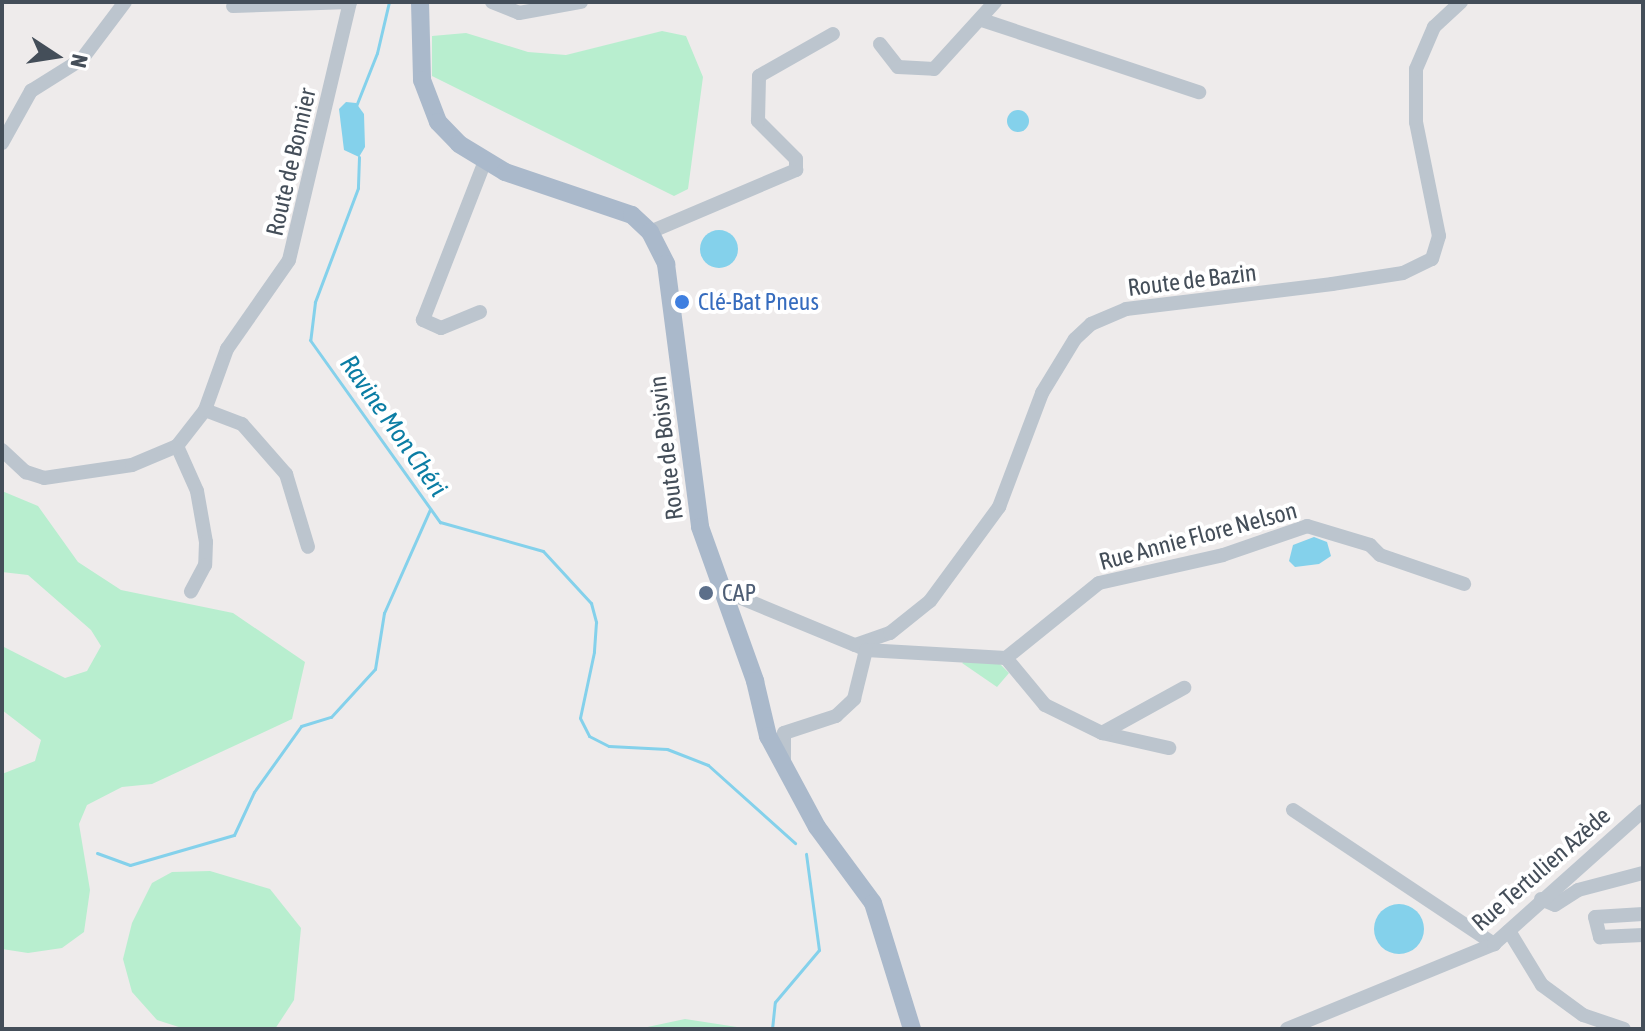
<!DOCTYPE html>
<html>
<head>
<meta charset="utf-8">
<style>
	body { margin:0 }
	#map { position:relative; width:1645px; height:1031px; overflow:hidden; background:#eeebeb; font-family:"Asap Condensed",sans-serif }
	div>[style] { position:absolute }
	.green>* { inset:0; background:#b8eecf }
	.water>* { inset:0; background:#84d1eb }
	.round { border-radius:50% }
	.stream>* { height:3px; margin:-1.5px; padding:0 1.5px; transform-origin:1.5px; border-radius:1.5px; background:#84d1eb }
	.minor>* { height:14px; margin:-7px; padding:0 7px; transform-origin:7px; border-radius:7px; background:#bcc5ce }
	.major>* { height:18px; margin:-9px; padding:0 9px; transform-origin:9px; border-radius:9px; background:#aab9cb }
	.dots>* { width:22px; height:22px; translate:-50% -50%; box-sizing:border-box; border:4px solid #fff; border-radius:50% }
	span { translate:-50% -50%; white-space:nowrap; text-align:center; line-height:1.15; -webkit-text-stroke:8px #fff; paint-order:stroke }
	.street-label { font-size:24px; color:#444e59 }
	.shop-label { font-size:24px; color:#366cbe }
	.left { translate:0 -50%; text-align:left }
	.service-label { font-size:24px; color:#4e5e75 }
	.water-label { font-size:26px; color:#0b7da4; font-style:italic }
	.frame { position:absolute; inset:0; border:4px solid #444e59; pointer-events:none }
	.north { position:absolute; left:16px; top:16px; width:80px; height:80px; -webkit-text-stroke:6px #fff; paint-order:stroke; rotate:102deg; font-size:22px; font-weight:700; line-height:32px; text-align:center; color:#444e59 }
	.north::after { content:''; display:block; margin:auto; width:28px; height:36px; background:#444e59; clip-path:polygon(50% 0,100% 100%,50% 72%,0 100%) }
</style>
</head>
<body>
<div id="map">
	<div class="green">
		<i style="clip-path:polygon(662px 31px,686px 36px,703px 77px,688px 189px,674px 196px,432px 76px,432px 36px,466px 33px,528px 52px,566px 55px)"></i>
		<i style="clip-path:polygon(2px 491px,38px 506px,78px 562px,121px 590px,233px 613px,305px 662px,292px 719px,152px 784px,122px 787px,87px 805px,79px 824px,90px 890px,84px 932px,62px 948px,28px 953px,2px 949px,2px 774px,35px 761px,41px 740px,2px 710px,2px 646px,65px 678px,87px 671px,101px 646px,91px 630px,28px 575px,2px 572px)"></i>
		<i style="clip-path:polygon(972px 656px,999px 663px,1009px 673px,997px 687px,962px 663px)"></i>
		<i style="clip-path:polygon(210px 871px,270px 889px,301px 928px,294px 1000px,275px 1029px,185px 1029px,157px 1020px,132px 992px,123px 959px,132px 923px,152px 883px,172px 872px)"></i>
		<i style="clip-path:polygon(685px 1019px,737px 1027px,740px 1029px,638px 1029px)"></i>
	</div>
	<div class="water">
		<i style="clip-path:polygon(346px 102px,356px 103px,364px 114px,365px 147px,359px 157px,344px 150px,339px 109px)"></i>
		<i class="round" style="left:1007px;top:110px;width:22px;height:22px"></i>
		<i class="round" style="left:700px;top:230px;width:38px;height:38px"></i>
		<i style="clip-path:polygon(1314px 537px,1327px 542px,1331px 556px,1319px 564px,1295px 567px,1289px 561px,1293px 545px)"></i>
		<i class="round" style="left:1374px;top:904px;width:50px;height:50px"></i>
	</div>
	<div class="stream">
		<i style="left:356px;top:106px;width:57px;rotate:-68.4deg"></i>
		<i style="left:377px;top:53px;width:52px;rotate:-76.8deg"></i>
		<i style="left:359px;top:157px;width:31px;rotate:92deg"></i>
		<i style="left:358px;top:188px;width:122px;rotate:110.7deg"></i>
		<i style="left:315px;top:302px;width:38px;rotate:97deg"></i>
		<i style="left:310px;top:340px;width:224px;rotate:54.5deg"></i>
		<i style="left:440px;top:522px;width:107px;rotate:15.7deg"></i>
		<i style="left:543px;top:551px;width:71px;rotate:47.3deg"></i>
		<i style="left:591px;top:603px;width:20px;rotate:75deg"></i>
		<i style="left:596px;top:622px;width:30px;rotate:94deg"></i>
		<i style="left:594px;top:652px;width:67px;rotate:102deg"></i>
		<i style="left:580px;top:718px;width:20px;rotate:63deg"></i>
		<i style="left:589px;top:736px;width:22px;rotate:27deg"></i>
		<i style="left:609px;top:746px;width:58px;rotate:3deg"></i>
		<i style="left:667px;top:749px;width:44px;rotate:21.3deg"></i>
		<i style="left:708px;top:765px;width:117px;rotate:41.9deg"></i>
		<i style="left:97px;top:853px;width:35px;rotate:20deg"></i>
		<i style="left:130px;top:865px;width:108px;rotate:-16.1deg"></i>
		<i style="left:234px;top:835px;width:47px;rotate:-65.1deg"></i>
		<i style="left:254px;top:792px;width:81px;rotate:-54.5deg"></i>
		<i style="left:301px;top:726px;width:31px;rotate:-17deg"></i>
		<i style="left:331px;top:717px;width:65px;rotate:-47.5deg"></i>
		<i style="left:375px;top:669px;width:57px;rotate:-80.9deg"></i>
		<i style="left:384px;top:613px;width:114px;rotate:-66.1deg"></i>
		<i style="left:772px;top:1029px;width:27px;rotate:-84deg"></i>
		<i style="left:775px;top:1002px;width:68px;rotate:-49.8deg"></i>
		<i style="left:819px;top:950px;width:97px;rotate:-97.7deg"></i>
	</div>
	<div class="minor">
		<i style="left:492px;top:2px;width:29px;rotate:22deg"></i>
		<i style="left:519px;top:13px;width:63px;rotate:-10.1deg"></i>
		<i style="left:982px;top:20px;width:229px;rotate:18.4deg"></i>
		<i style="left:880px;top:44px;width:29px;rotate:52deg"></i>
		<i style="left:898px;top:67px;width:36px;rotate:3deg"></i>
		<i style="left:934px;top:69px;width:91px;rotate:-47.7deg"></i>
		<i style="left:2px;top:143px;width:60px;rotate:-60.9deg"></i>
		<i style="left:31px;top:91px;width:60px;rotate:-32.1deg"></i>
		<i style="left:82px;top:59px;width:71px;rotate:-53deg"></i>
		<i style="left:650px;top:232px;width:159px;rotate:-23deg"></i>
		<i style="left:796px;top:170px;width:11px;rotate:-90deg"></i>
		<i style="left:796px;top:159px;width:54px;rotate:-135deg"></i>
		<i style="left:758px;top:121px;width:45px;rotate:-88.7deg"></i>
		<i style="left:759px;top:76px;width:85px;rotate:-29.6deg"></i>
		<i style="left:480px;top:312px;width:42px;rotate:157.7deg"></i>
		<i style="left:441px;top:328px;width:20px;rotate:-156deg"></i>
		<i style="left:423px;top:320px;width:171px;rotate:-68.7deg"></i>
		<i style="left:205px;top:410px;width:40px;rotate:21deg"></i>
		<i style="left:242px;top:424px;width:67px;rotate:48.7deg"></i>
		<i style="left:286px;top:474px;width:76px;rotate:73.2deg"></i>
		<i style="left:177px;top:446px;width:49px;rotate:66deg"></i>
		<i style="left:197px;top:491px;width:52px;rotate:80deg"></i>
		<i style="left:206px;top:542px;width:23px;rotate:92deg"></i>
		<i style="left:205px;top:565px;width:30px;rotate:118deg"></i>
		<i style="left:2px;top:450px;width:33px;rotate:43deg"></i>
		<i style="left:26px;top:472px;width:19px;rotate:18deg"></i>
		<i style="left:44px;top:478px;width:89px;rotate:-8.4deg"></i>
		<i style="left:132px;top:465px;width:49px;rotate:-22.9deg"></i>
		<i style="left:177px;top:446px;width:46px;rotate:-52.1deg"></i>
		<i style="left:205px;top:410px;width:65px;rotate:-70.2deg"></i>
		<i style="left:227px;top:349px;width:108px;rotate:-55.1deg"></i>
		<i style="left:289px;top:260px;width:265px;rotate:-76.7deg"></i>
		<i style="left:350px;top:2px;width:117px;rotate:178deg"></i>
		<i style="left:722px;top:590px;width:144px;rotate:22.5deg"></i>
		<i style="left:855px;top:645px;width:37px;rotate:-19deg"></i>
		<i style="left:890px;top:633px;width:51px;rotate:-38.7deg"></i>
		<i style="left:930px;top:601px;width:117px;rotate:-53.7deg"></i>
		<i style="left:999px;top:507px;width:122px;rotate:-69.3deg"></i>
		<i style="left:1042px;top:393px;width:63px;rotate:-58.6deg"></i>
		<i style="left:1075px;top:339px;width:22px;rotate:-43deg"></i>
		<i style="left:1091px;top:324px;width:38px;rotate:-23deg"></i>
		<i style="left:1126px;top:309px;width:208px;rotate:-6.9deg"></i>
		<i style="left:1332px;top:284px;width:72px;rotate:-8.8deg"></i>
		<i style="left:1403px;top:273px;width:32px;rotate:-26deg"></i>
		<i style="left:1432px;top:259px;width:24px;rotate:-73deg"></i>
		<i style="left:1439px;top:236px;width:116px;rotate:-101.4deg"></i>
		<i style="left:1416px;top:122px;width:53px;rotate:-90deg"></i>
		<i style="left:1416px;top:69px;width:46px;rotate:-66.8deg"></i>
		<i style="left:1434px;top:27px;width:37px;rotate:-43deg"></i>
		<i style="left:856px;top:645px;width:11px;rotate:27deg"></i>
		<i style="left:866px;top:650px;width:140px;rotate:3.3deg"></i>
		<i style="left:1006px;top:658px;width:61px;rotate:50.3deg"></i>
		<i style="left:1045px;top:705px;width:64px;rotate:26.2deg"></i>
		<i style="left:1102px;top:733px;width:69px;rotate:12.6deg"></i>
		<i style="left:1006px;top:658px;width:119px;rotate:-38.9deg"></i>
		<i style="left:1099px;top:583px;width:127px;rotate:-12.7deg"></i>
		<i style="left:1223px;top:555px;width:89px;rotate:-19deg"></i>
		<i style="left:1307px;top:526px;width:66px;rotate:16.8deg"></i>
		<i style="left:1370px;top:545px;width:14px;rotate:45deg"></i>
		<i style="left:1380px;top:555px;width:89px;rotate:19deg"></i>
		<i style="left:1102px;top:733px;width:94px;rotate:-28.8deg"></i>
		<i style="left:784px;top:761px;width:28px;rotate:-90deg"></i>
		<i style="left:784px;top:733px;width:55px;rotate:-18.1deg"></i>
		<i style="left:836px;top:716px;width:25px;rotate:-43deg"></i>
		<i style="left:854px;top:699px;width:50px;rotate:-76.2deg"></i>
		<i style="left:1293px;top:810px;width:242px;rotate:33.7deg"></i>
		<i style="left:1541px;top:899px;width:15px;rotate:23deg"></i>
		<i style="left:1555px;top:905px;width:27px;rotate:-33deg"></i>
		<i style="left:1578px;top:890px;width:67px;rotate:-14.7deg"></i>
		<i style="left:1643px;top:914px;width:48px;rotate:176.4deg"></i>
		<i style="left:1595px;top:917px;width:21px;rotate:76deg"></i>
		<i style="left:1600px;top:937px;width:43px;rotate:-2.7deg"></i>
		<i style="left:1509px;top:931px;width:63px;rotate:58.6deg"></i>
		<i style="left:1542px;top:985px;width:51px;rotate:36.2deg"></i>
		<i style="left:1583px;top:1015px;width:43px;rotate:18.9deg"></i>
		<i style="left:1287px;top:1029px;width:224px;rotate:-22.3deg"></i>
		<i style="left:1494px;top:944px;width:200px;rotate:-41.8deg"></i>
	</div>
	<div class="major">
		<i style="left:420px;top:2px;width:78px;rotate:88.5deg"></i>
		<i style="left:422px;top:80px;width:45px;rotate:69.1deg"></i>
		<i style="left:438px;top:122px;width:30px;rotate:46deg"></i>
		<i style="left:459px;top:144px;width:54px;rotate:31.3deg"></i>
		<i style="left:505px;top:172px;width:134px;rotate:18.7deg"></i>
		<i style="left:632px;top:215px;width:25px;rotate:43deg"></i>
		<i style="left:650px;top:232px;width:36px;rotate:63deg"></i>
		<i style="left:666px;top:264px;width:265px;rotate:82.6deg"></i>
		<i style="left:700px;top:527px;width:164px;rotate:70.3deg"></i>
		<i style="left:755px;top:681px;width:57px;rotate:76.7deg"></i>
		<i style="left:768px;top:736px;width:103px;rotate:61.7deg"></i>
		<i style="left:817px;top:827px;width:94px;rotate:53.6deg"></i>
		<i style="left:873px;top:903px;width:132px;rotate:72.8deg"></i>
	</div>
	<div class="dots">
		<i style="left:682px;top:302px;background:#3f7fe0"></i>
		<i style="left:706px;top:593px;background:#5c6f8a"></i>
	</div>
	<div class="street-label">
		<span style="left:291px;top:162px;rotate:-77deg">Route de Bonnier</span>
		<span style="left:1192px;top:280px;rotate:-7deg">Route de Bazin</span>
		<span style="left:666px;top:448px;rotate:-97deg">Route de Boisvin</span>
		<span style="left:1198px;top:536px;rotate:-15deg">Rue Annie Flore Nelson</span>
		<span style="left:1541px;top:869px;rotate:-41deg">Rue Tertulien Azède</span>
	</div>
	<div class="shop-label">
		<span class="left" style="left:698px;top:302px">Clé-Bat Pneus</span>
	</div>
	<div class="service-label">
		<span class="left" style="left:722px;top:593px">CAP</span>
	</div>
	<div class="water-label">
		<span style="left:393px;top:426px;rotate:55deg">Ravine Mon Chéri</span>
	</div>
	<div class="frame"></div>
	<div class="north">N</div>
</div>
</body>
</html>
